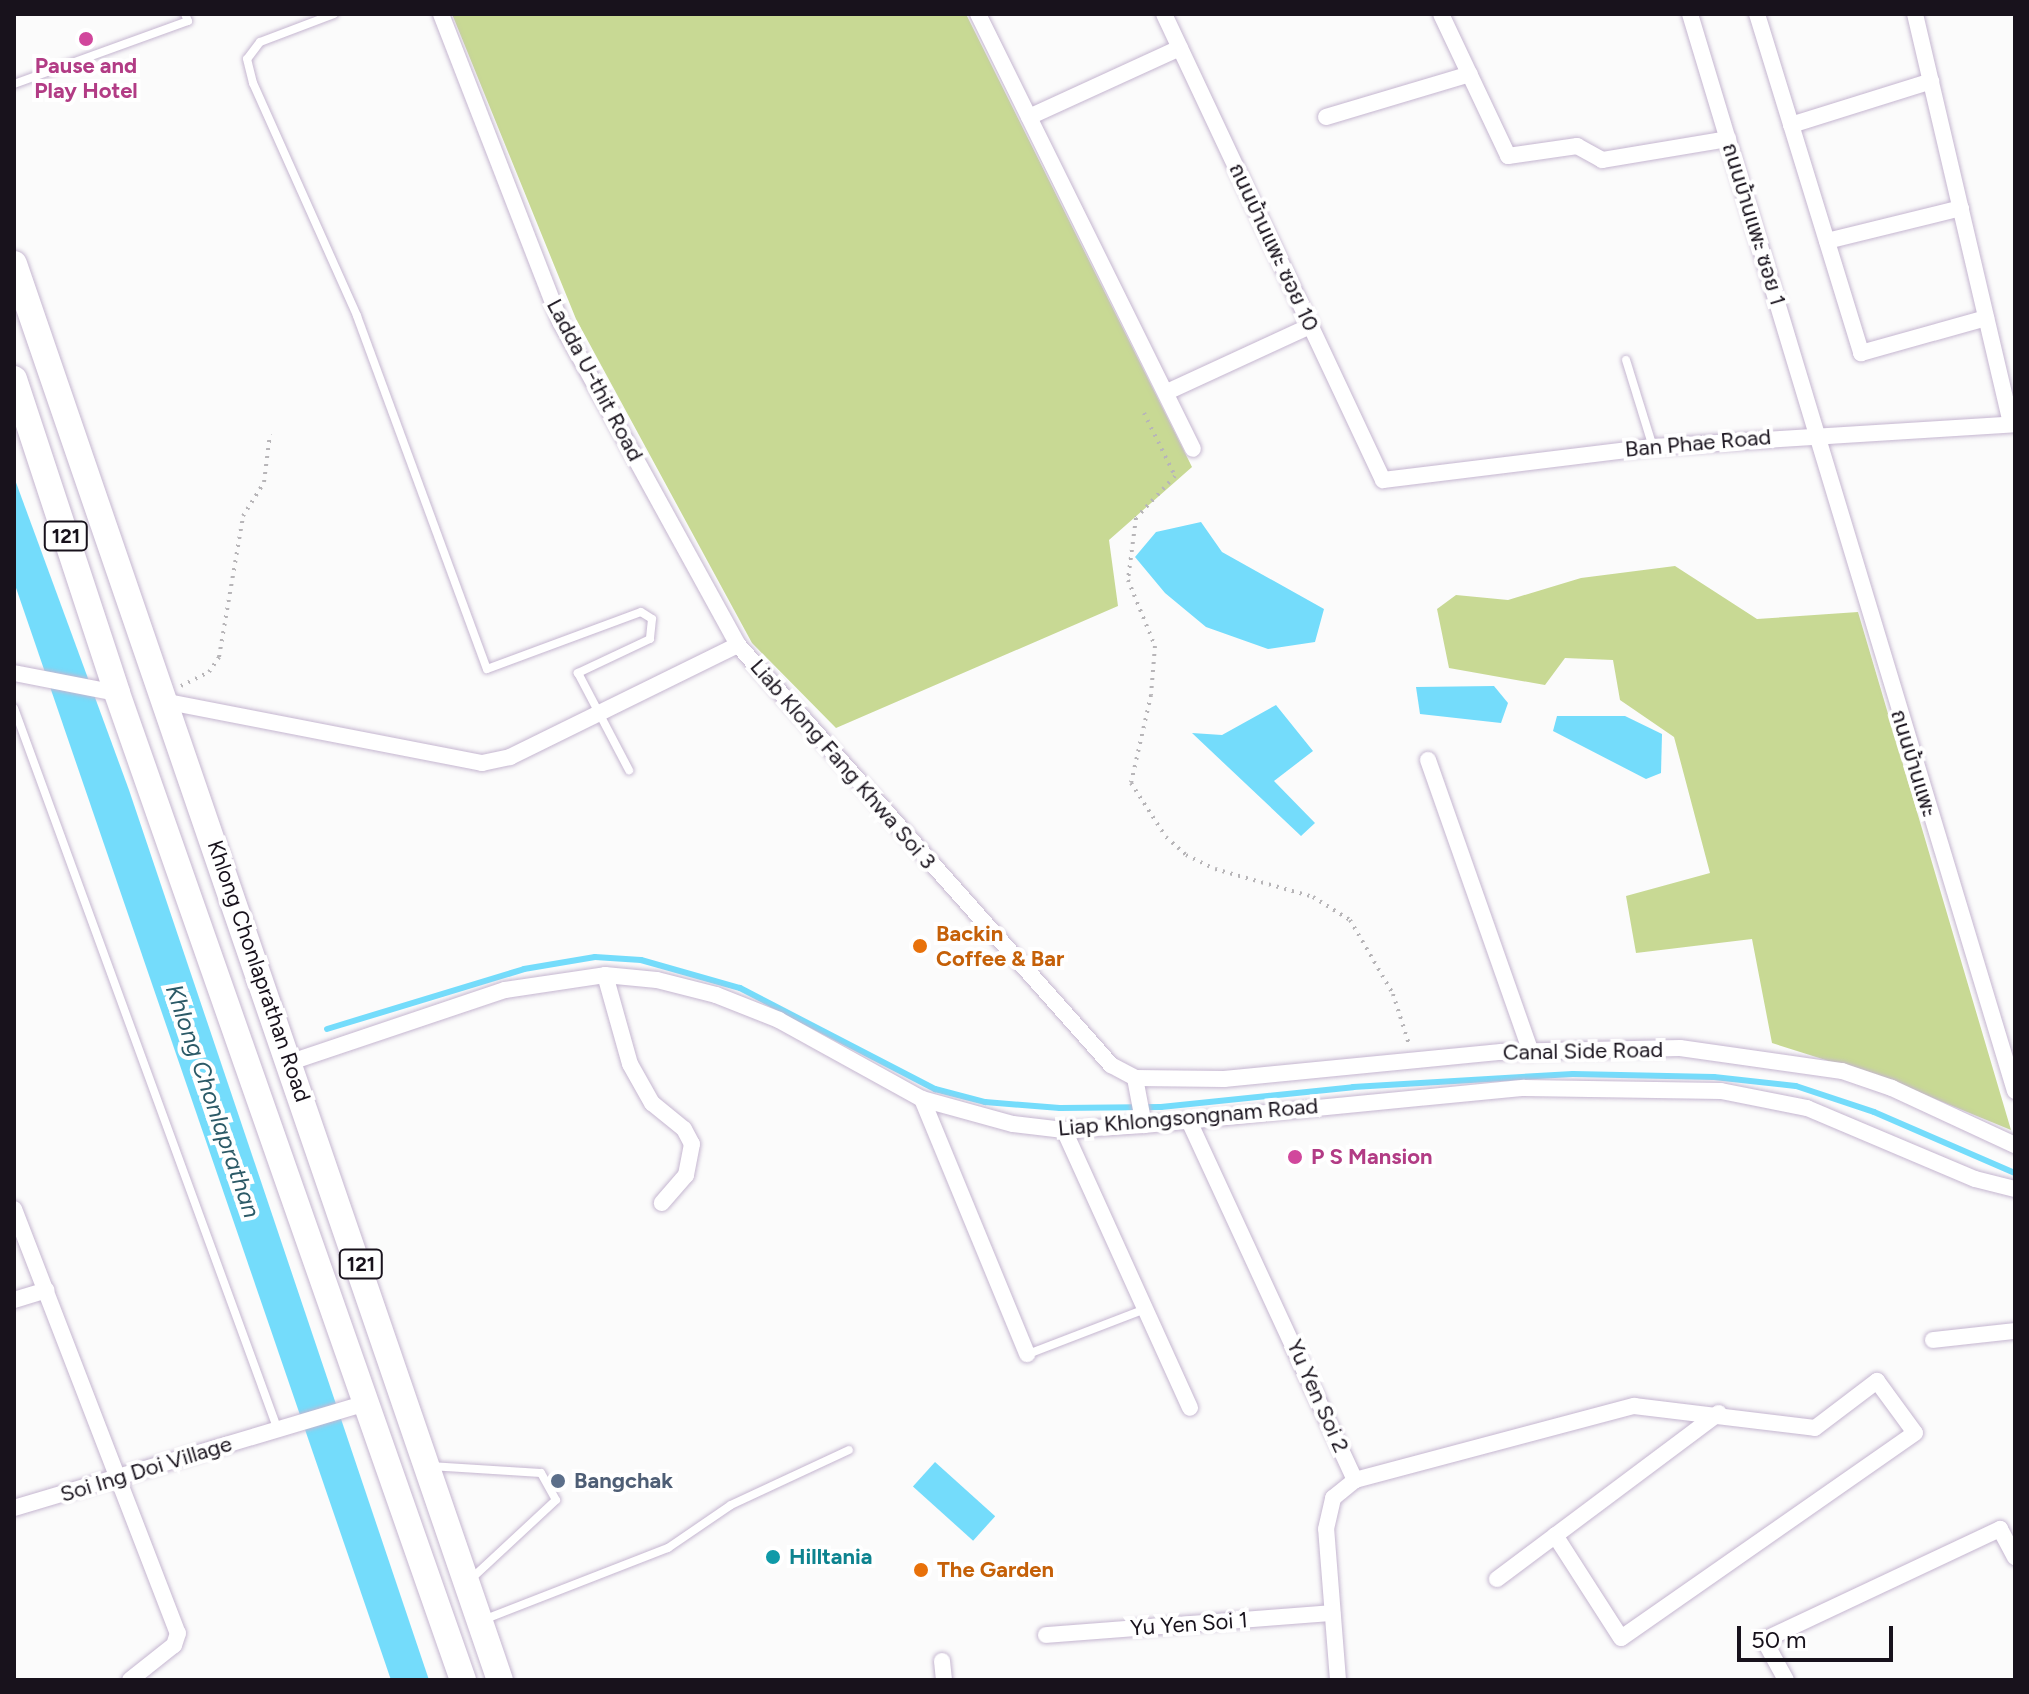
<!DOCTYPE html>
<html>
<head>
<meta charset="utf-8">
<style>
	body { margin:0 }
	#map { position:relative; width:2029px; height:1694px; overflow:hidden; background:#fbfbfb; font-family:Figtree,"Noto Sans Thai",sans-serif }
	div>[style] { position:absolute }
	.green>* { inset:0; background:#c8d994 }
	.water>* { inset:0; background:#74dcfb; transform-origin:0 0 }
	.stream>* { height:6px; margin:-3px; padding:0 3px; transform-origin:3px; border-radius:3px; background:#74dcfb }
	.path>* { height:4px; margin-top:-2px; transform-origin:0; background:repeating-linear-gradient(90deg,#b7b5b8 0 2px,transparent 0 8px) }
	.roads { filter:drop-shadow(0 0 2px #c5b6d0) drop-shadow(0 0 2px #c5b6d0) }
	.service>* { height:8px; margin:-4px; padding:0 4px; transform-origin:4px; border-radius:4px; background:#fff }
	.minor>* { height:16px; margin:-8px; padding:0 8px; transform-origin:8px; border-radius:8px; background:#fff }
	.primary>* { height:26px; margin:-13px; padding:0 13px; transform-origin:13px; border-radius:13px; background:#fff }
	.dots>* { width:22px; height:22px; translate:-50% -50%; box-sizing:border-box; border:4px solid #fff; border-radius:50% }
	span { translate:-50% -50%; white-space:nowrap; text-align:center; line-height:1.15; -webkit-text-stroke:8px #fff; paint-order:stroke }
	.shield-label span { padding:2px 6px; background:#fff; border:2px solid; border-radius:6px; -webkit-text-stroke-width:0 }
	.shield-label { font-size:20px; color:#18121c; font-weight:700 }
	.hotel-label { font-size:22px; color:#b23c85; font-weight:700 }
	.left { translate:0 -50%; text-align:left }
	.street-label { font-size:22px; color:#18121c }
	.food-label { font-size:22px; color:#c56008; font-weight:700 }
	.service-label { font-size:22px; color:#4e5e75; font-weight:700 }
	.culture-label { font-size:22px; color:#0d838f; font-weight:700 }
	.water-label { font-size:24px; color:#2c5a67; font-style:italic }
	.frame { position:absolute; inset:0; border:16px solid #18121c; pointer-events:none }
	.scale { position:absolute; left:1737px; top:1626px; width:156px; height:36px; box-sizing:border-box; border:4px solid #18121c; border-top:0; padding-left:10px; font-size:24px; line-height:28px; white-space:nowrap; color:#18121c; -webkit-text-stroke:6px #fff; paint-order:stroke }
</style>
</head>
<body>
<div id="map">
	<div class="green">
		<i style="clip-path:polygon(452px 14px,966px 14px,1192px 467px,1109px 540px,1118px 606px,836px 728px,752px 643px,576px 319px)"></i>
		<i style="clip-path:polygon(1675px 566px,1757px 619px,1858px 612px,2011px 1130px,1889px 1080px,1772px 1043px,1752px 939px,1636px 953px,1626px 896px,1710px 873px,1674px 737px,1620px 700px,1613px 660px,1565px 658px,1545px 685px,1449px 668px,1437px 609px,1456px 595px,1508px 600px,1581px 578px)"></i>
	</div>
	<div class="water">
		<i style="clip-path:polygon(14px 477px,129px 790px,429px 1680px,391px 1680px,14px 582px)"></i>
		<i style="clip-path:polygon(1201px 522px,1222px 552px,1324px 609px,1315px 642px,1268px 649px,1206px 627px,1165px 593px,1135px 557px,1156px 532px)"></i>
		<i style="clip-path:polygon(1494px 686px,1508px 703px,1501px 723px,1420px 714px,1416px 687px)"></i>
		<i style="clip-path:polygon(1276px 705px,1313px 751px,1274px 781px,1315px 823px,1301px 836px,1192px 733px,1222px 735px)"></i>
		<i style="clip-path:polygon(1557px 716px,1625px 716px,1662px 734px,1661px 773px,1646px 779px,1553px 731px)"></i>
		<i style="left:935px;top:1462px;width:81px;height:33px;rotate:42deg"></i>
	</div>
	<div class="stream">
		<i style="left:327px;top:1029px;width:206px;rotate:-16.9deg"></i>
		<i style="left:524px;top:969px;width:72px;rotate:-9.6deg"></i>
		<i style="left:595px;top:957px;width:46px;rotate:3.7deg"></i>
		<i style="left:641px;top:960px;width:103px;rotate:15.8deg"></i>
		<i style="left:740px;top:988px;width:220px;rotate:27.4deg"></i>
		<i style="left:935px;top:1089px;width:52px;rotate:14.6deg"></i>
		<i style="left:985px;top:1102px;width:75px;rotate:4.6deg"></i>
		<i style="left:1060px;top:1108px;width:101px;rotate:-0.6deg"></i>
		<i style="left:1161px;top:1107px;width:193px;rotate:-5.9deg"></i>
		<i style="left:1353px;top:1087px;width:220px;rotate:-3.4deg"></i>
		<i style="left:1573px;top:1074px;width:141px;rotate:1.2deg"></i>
		<i style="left:1714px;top:1077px;width:82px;rotate:6.3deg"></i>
		<i style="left:1796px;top:1086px;width:82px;rotate:18.4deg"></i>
		<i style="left:1874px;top:1112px;width:154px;rotate:23.4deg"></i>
	</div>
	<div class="path">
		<i style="left:1144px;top:413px;width:70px;rotate:63.8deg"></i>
		<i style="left:1175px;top:476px;width:57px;rotate:132.9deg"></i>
		<i style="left:1136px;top:518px;width:63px;rotate:97.4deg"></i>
		<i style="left:1128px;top:580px;width:71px;rotate:67.8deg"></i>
		<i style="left:1155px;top:646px;width:49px;rotate:94.7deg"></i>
		<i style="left:1151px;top:695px;width:90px;rotate:102.8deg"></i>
		<i style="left:1131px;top:783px;width:64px;rotate:57.1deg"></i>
		<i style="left:1166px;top:837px;width:27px;rotate:42deg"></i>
		<i style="left:1186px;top:855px;width:32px;rotate:26deg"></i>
		<i style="left:1215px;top:869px;width:102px;rotate:15.9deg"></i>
		<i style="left:1313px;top:897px;width:44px;rotate:31.9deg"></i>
		<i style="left:1350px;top:920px;width:86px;rotate:59.8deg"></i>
		<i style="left:1393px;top:994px;width:52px;rotate:72.3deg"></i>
		<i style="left:181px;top:686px;width:31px;rotate:-27deg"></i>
		<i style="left:209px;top:672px;width:18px;rotate:-56deg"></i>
		<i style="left:219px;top:657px;width:143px;rotate:-80.3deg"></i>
		<i style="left:243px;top:516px;width:40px;rotate:-58deg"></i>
		<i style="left:264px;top:482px;width:48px;rotate:-82.9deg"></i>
	</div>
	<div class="roads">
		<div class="service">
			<i style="left:334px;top:14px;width:79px;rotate:159.3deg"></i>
			<i style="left:260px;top:42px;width:21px;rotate:127deg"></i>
			<i style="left:247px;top:59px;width:25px;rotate:76deg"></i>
			<i style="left:253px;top:83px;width:255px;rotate:65.9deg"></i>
			<i style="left:357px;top:316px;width:376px;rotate:69.8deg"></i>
			<i style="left:487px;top:669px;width:164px;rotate:-20.3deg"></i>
			<i style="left:641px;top:612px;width:13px;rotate:32deg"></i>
			<i style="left:652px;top:619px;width:20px;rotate:96deg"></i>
			<i style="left:650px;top:639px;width:80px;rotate:154.7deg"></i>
			<i style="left:578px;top:673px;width:110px;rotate:62.3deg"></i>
			<i style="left:14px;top:84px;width:185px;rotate:-19.9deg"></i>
			<i style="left:188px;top:21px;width:8px;rotate:-113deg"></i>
			<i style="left:1626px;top:360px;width:91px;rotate:72.8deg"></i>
			<i style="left:14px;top:708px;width:769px;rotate:69.92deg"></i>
			<i style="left:1028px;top:1354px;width:125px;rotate:-21deg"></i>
			<i style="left:430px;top:1466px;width:111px;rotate:3.6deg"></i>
			<i style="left:541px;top:1473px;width:31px;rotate:61deg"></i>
			<i style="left:556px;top:1500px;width:116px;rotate:137.1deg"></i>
			<i style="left:483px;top:1620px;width:199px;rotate:-21.3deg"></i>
			<i style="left:668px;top:1548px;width:76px;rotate:-34.3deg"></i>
			<i style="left:731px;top:1505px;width:130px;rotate:-25deg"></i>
		</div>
		<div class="minor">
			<i style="left:441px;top:14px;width:331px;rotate:68.8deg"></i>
			<i style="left:561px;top:323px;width:367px;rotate:61.2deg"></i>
			<i style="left:738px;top:645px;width:562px;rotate:48.39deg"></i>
			<i style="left:1111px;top:1065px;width:27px;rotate:28deg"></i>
			<i style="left:1135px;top:1078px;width:89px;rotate:0.6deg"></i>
			<i style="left:1224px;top:1079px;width:278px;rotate:-5.6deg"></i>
			<i style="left:1501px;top:1052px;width:179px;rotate:-1.3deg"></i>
			<i style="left:1680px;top:1048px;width:164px;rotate:8.1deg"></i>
			<i style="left:1842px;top:1071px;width:53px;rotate:18.8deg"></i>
			<i style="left:1892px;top:1088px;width:136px;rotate:24.9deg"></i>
			<i style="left:978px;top:14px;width:485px;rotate:63.7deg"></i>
			<i style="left:1164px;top:14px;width:515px;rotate:64.83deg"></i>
			<i style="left:1383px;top:480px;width:272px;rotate:-7deg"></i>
			<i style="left:1653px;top:447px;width:363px;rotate:-3.6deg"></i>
			<i style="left:1441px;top:14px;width:157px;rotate:64.7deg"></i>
			<i style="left:1508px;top:156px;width:70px;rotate:-8.2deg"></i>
			<i style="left:1577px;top:146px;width:29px;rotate:29deg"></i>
			<i style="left:1602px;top:160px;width:128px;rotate:-9.5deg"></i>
			<i style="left:1690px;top:14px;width:1125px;rotate:73.21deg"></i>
			<i style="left:1757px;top:14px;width:355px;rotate:72.9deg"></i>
			<i style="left:1861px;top:353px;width:130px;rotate:-15.6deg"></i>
			<i style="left:1915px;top:14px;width:421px;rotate:76.8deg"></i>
			<i style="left:1029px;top:117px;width:166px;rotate:-24.6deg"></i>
			<i style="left:1326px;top:117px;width:150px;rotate:-16.6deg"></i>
			<i style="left:1791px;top:125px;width:147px;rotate:-17.4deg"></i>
			<i style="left:1827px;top:241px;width:138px;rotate:-13.8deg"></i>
			<i style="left:1167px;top:392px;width:157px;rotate:-24.8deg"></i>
			<i style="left:14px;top:673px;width:105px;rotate:11deg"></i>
			<i style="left:163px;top:701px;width:325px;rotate:11deg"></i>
			<i style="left:482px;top:763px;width:29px;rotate:-12deg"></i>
			<i style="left:510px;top:757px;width:254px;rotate:-26.2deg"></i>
			<i style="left:1428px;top:760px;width:310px;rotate:70.6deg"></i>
			<i style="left:605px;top:975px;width:92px;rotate:74.3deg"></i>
			<i style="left:630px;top:1064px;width:45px;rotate:60.6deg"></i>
			<i style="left:652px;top:1103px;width:41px;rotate:39.1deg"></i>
			<i style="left:684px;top:1129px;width:17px;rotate:62deg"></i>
			<i style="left:692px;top:1144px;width:32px;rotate:101deg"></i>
			<i style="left:686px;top:1175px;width:37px;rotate:131deg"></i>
			<i style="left:291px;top:1062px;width:226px;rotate:-18.6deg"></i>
			<i style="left:505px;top:990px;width:101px;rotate:-8.5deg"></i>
			<i style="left:605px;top:975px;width:52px;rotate:5.5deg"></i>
			<i style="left:657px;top:980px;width:61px;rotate:14.3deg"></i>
			<i style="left:716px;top:995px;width:68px;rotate:21.6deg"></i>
			<i style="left:779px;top:1020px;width:163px;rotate:28.9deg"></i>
			<i style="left:922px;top:1099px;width:94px;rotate:15.4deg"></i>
			<i style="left:1013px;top:1124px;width:51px;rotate:6.7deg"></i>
			<i style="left:1064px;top:1130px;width:80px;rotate:-3.6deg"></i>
			<i style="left:1144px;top:1125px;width:382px;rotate:-5.6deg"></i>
			<i style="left:1524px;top:1088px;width:197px;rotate:0.9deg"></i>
			<i style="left:1721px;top:1091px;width:88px;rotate:11.2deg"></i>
			<i style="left:1807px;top:1108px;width:182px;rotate:22.9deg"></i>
			<i style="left:1975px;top:1179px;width:41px;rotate:14deg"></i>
			<i style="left:1135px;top:1078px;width:48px;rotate:79.2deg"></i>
			<i style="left:922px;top:1099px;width:276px;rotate:67.6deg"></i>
			<i style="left:1189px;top:1121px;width:396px;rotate:65.2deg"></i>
			<i style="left:1064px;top:1130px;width:305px;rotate:65.6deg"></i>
			<i style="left:14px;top:1209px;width:455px;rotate:68.9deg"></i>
			<i style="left:178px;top:1633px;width:13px;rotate:108deg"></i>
			<i style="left:174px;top:1645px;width:56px;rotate:141.5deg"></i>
			<i style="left:14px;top:1300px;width:34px;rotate:-17deg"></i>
			<i style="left:1933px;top:1340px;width:82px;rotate:-6.3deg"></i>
			<i style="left:14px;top:1508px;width:368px;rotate:-16.6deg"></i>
			<i style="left:1497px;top:1579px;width:277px;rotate:-36.8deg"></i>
			<i style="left:1046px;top:1635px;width:287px;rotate:-4.4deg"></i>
			<i style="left:942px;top:1661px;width:19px;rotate:84deg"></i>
			<i style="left:1338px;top:1680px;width:151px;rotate:-94.5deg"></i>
			<i style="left:1326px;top:1529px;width:32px;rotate:-77deg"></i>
			<i style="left:1333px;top:1498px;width:28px;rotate:-39deg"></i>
			<i style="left:1355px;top:1480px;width:289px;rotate:-14.9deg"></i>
			<i style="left:1634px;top:1406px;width:182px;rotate:6.9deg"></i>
			<i style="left:1815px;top:1428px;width:78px;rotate:-37.2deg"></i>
			<i style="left:1877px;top:1381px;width:64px;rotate:53.8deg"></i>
			<i style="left:1915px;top:1433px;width:358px;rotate:145.1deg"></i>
			<i style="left:1621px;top:1638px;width:122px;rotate:-122.7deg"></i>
			<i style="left:1786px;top:1680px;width:46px;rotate:-118.8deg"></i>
			<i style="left:1764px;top:1640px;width:261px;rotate:-25.2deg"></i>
			<i style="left:2000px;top:1529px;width:32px;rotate:62deg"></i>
		</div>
		<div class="primary">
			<i style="left:14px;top:264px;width:1497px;rotate:71.06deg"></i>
			<i style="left:14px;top:379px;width:330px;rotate:71.8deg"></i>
			<i style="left:117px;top:693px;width:1046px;rotate:70.68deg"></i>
		</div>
	</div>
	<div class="dots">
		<i style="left:86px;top:39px;background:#d1479c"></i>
		<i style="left:920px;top:946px;background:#e8710a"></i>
		<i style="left:1295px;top:1157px;background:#d1479c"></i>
		<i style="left:558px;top:1481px;background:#5c6f8a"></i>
		<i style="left:773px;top:1557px;background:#0f9aa8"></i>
		<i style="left:921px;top:1570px;background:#e8710a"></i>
	</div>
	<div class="shield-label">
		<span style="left:66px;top:536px">121</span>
		<span style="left:361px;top:1264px">121</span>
	</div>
	<div class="hotel-label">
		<span style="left:86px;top:78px">Pause and<br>Play Hotel</span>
		<span class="left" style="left:1311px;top:1157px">P S Mansion</span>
	</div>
	<div class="street-label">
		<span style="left:1754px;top:224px;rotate:73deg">ถนนบ้านแพะ ซอย 1</span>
		<span style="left:1274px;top:247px;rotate:65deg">ถนนบ้านแพะ ซอย 10</span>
		<span style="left:595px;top:380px;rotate:62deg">Ladda U-thit Road</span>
		<span style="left:1698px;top:443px;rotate:-5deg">Ban Phae Road</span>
		<span style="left:1914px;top:763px;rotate:73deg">ถนนบ้านแพะ</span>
		<span style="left:843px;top:764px;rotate:49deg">Liab Klong Fang Khwa Soi 3</span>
		<span style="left:259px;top:971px;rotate:71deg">Khlong Chonlaprathan Road</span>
		<span style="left:1583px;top:1051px;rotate:-1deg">Canal Side Road</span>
		<span style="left:1188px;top:1117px;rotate:-5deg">Liap Khlongsongnam Road</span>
		<span style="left:1318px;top:1396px;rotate:66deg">Yu Yen Soi 2</span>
		<span style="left:146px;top:1469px;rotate:-17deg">Soi Ing Doi Village</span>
		<span style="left:1189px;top:1624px;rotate:-4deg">Yu Yen Soi 1</span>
	</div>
	<div class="food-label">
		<span class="left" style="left:936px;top:946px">Backin<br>Coffee &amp; Bar</span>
		<span class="left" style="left:937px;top:1570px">The Garden</span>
	</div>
	<div class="service-label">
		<span class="left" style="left:574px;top:1481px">Bangchak</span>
	</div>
	<div class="culture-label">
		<span class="left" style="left:789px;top:1557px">Hilltania</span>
	</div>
	<div class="water-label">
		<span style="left:213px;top:1101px;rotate:71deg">Khlong Chonlaprathan</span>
	</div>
	<div class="frame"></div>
	<div class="scale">50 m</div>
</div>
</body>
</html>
